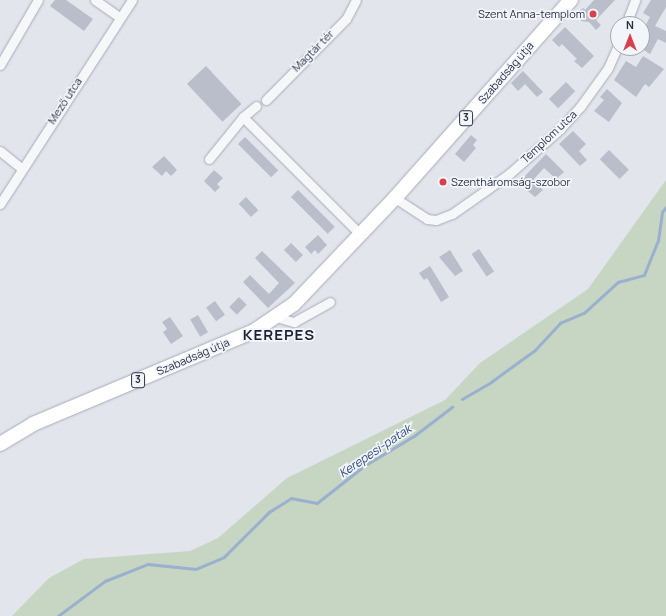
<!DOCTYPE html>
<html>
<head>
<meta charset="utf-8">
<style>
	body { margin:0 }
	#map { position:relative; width:666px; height:616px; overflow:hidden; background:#e2e5ec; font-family:Manrope,sans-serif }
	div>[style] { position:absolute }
	.green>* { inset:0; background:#c6d6c3 }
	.stream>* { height:2.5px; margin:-1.25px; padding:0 1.25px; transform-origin:1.25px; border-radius:1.25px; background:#9bb0ce }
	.building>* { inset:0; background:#b9beca; transform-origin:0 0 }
	.roads { filter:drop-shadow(0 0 1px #a7abb7) drop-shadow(0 0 1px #a7abb7) }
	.minor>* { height:9px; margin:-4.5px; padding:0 4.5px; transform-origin:4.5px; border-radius:4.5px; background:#f6f7f9 }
	.primary>* { height:14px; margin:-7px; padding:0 7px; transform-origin:7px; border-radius:7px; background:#fff }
	.dots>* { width:11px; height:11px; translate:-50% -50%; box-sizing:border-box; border:2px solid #f2f5f9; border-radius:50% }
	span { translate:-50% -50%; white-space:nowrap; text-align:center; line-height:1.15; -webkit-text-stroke:3.5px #f2f5f9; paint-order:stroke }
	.shield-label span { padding:1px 3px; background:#f2f5f9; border:1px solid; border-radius:3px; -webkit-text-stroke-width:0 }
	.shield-label { font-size:10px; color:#293145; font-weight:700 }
	.poi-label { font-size:11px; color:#293145 }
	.right { translate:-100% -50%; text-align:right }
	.left { translate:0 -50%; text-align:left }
	.street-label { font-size:11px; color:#293145 }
	.water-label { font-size:12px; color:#304c7c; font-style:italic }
	.district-label { font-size:15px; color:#1b2236; font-weight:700; letter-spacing:1px }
	.north { position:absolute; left:610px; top:16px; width:40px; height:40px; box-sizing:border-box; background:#f2f5f9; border:1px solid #a2a7b1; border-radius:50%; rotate:0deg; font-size:11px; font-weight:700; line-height:16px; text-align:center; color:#293145 }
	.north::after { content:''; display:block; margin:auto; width:14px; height:18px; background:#d8404b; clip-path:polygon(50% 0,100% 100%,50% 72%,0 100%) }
</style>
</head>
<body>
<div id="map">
	<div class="green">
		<i style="clip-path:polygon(666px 180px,666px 616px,12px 616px,49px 578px,84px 559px,190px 551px,218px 538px,287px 478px,445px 400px,480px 363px,588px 289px)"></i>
	</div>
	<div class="stream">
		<i style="left:462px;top:399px;width:34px;rotate:-30deg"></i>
		<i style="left:491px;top:382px;width:54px;rotate:-36deg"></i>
		<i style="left:535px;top:350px;width:37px;rotate:-47deg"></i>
		<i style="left:560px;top:323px;width:26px;rotate:-23deg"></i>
		<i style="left:584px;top:313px;width:46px;rotate:-42.4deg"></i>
		<i style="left:618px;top:282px;width:27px;rotate:-15deg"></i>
		<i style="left:644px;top:275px;width:37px;rotate:-68deg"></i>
		<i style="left:658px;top:241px;width:29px;rotate:-82deg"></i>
		<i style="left:662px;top:212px;width:6px;rotate:-51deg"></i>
		<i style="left:58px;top:616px;width:59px;rotate:-36.7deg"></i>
		<i style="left:105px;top:581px;width:46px;rotate:-21.6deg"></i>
		<i style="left:148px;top:564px;width:48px;rotate:5.9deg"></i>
		<i style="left:196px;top:569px;width:30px;rotate:-23deg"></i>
		<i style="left:224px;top:557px;width:64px;rotate:-45deg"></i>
		<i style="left:269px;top:512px;width:26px;rotate:-32deg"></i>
		<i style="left:291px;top:498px;width:26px;rotate:11deg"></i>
		<i style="left:317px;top:503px;width:60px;rotate:-38.2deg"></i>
		<i style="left:364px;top:466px;width:58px;rotate:-31deg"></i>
		<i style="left:414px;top:436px;width:48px;rotate:-37.3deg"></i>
	</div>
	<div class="building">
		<i style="clip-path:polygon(55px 0,66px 0,93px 19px,84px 31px,50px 6px)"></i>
		<i style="clip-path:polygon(594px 0,615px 0,596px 20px,601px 25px,596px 30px,589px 22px,581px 21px,582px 16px,579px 12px,583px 8px,587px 11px,585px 10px)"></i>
		<i style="clip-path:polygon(651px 0,666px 0,666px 7px,655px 26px,666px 31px,666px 43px,658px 39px,650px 54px,642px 49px,642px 32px,650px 17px,643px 13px)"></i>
		<i style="clip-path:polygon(565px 27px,594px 56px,582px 68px,574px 61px,577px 59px,562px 44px,559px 47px,552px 40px)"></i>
		<i style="clip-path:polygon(643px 56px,664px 69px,649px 87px,645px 84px,636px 97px,614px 80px,626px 61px,636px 67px)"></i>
		<i style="left:206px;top:66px;width:52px;height:26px;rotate:47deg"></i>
		<i style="clip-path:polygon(523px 71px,543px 92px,537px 97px,525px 84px,518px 91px,511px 83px)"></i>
		<i style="left:566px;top:82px;width:13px;height:24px;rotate:45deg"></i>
		<i style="clip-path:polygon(607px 89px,622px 103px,609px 122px,594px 111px,604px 100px,600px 97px)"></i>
		<i style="clip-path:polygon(573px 131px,586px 144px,579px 151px,587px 160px,580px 166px,559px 144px)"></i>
		<i style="clip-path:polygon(471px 135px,477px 140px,473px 145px,476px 148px,464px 162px,455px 154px)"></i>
		<i style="left:245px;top:137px;width:47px;height:10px;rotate:45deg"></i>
		<i style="left:609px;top:150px;width:28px;height:13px;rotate:45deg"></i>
		<i style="clip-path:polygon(546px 154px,564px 172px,556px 179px,544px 168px,533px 180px,543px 190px,535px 197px,518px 183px)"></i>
		<i style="clip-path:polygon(164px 156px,177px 170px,171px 176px,166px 171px,162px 176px,152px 167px)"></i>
		<i style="clip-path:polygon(214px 170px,223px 178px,217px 184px,220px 187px,215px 192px,204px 181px)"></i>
		<i style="left:298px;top:190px;width:52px;height:10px;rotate:45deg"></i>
		<i style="left:246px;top:197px;width:18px;height:10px;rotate:47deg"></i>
		<i style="clip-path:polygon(318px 235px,327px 245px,318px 254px,315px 250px,311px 254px,305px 247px)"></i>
		<i style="left:291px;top:243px;width:17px;height:10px;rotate:45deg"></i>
		<i style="left:479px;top:249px;width:27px;height:9px;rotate:56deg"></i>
		<i style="clip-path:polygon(450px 250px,463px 271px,455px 276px,439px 257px)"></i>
		<i style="clip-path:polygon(262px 251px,295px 283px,268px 308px,243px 282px,250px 275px,269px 294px,279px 283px,255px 258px)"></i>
		<i style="clip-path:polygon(430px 266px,449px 297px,441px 302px,427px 278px,424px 280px,419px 273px)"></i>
		<i style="left:239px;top:297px;width:11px;height:14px;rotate:45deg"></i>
		<i style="left:215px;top:301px;width:17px;height:11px;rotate:54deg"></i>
		<i style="left:198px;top:315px;width:20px;height:9px;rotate:60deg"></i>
		<i style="clip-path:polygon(170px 317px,183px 336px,171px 344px,163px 332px,167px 329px,162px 322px)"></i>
	</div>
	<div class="roads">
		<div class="minor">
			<i style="left:95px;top:0;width:29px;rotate:35deg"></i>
			<i style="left:626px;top:24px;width:26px;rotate:-69deg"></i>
			<i style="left:0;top:65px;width:75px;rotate:-59.7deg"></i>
			<i style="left:266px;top:100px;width:114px;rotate:-45.4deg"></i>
			<i style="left:346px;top:19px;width:21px;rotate:-62deg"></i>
			<i style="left:243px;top:117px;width:167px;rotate:45deg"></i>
			<i style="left:0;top:151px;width:28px;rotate:39deg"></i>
			<i style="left:209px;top:159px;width:54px;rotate:-51deg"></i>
			<i style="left:243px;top:117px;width:17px;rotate:-40deg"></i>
			<i style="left:395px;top:198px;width:38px;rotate:33deg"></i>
			<i style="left:427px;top:219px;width:9px;rotate:6deg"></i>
			<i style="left:436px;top:220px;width:17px;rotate:-21deg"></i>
			<i style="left:452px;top:214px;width:70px;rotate:-35.1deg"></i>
			<i style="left:509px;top:174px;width:68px;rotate:-41.4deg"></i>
			<i style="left:560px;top:129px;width:30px;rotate:-48deg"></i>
			<i style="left:580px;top:107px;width:48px;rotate:-54.3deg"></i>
			<i style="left:608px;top:68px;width:24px;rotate:-66deg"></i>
			<i style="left:0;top:204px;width:243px;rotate:-57.1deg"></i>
			<i style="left:276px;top:317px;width:19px;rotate:16deg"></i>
			<i style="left:294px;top:322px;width:41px;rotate:-29.1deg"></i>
		</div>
		<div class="primary">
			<i style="left:0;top:444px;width:39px;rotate:-31deg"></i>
			<i style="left:33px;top:424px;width:240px;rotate:-22.8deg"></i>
			<i style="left:254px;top:331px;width:48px;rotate:-34deg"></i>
			<i style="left:294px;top:304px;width:146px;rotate:-46.4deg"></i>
			<i style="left:395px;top:198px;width:265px;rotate:-48.4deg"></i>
		</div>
	</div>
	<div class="dots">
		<i style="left:593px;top:14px;background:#d8404b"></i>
		<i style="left:443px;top:182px;background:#d8404b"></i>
	</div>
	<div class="shield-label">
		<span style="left:466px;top:118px">3</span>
		<span style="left:138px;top:380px">3</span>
	</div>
	<div class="poi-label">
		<span class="right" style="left:585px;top:14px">Szent Anna-templom</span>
		<span class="left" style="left:451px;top:182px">Szentháromság-szobor</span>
	</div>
	<div class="street-label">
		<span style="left:313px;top:51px;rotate:-45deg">Magtár tér</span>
		<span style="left:506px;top:73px;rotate:-49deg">Szabadság útja</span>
		<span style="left:65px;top:101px;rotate:-57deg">Mező utca</span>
		<span style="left:549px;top:137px;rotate:-43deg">Templom utca</span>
		<span style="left:193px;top:357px;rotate:-23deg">Szabadság útja</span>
	</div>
	<div class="water-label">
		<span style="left:375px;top:451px;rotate:-34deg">Kerepesi-patak</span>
	</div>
	<div class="district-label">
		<span style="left:279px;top:335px">KEREPES</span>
	</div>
	<div class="north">N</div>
</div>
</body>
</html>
